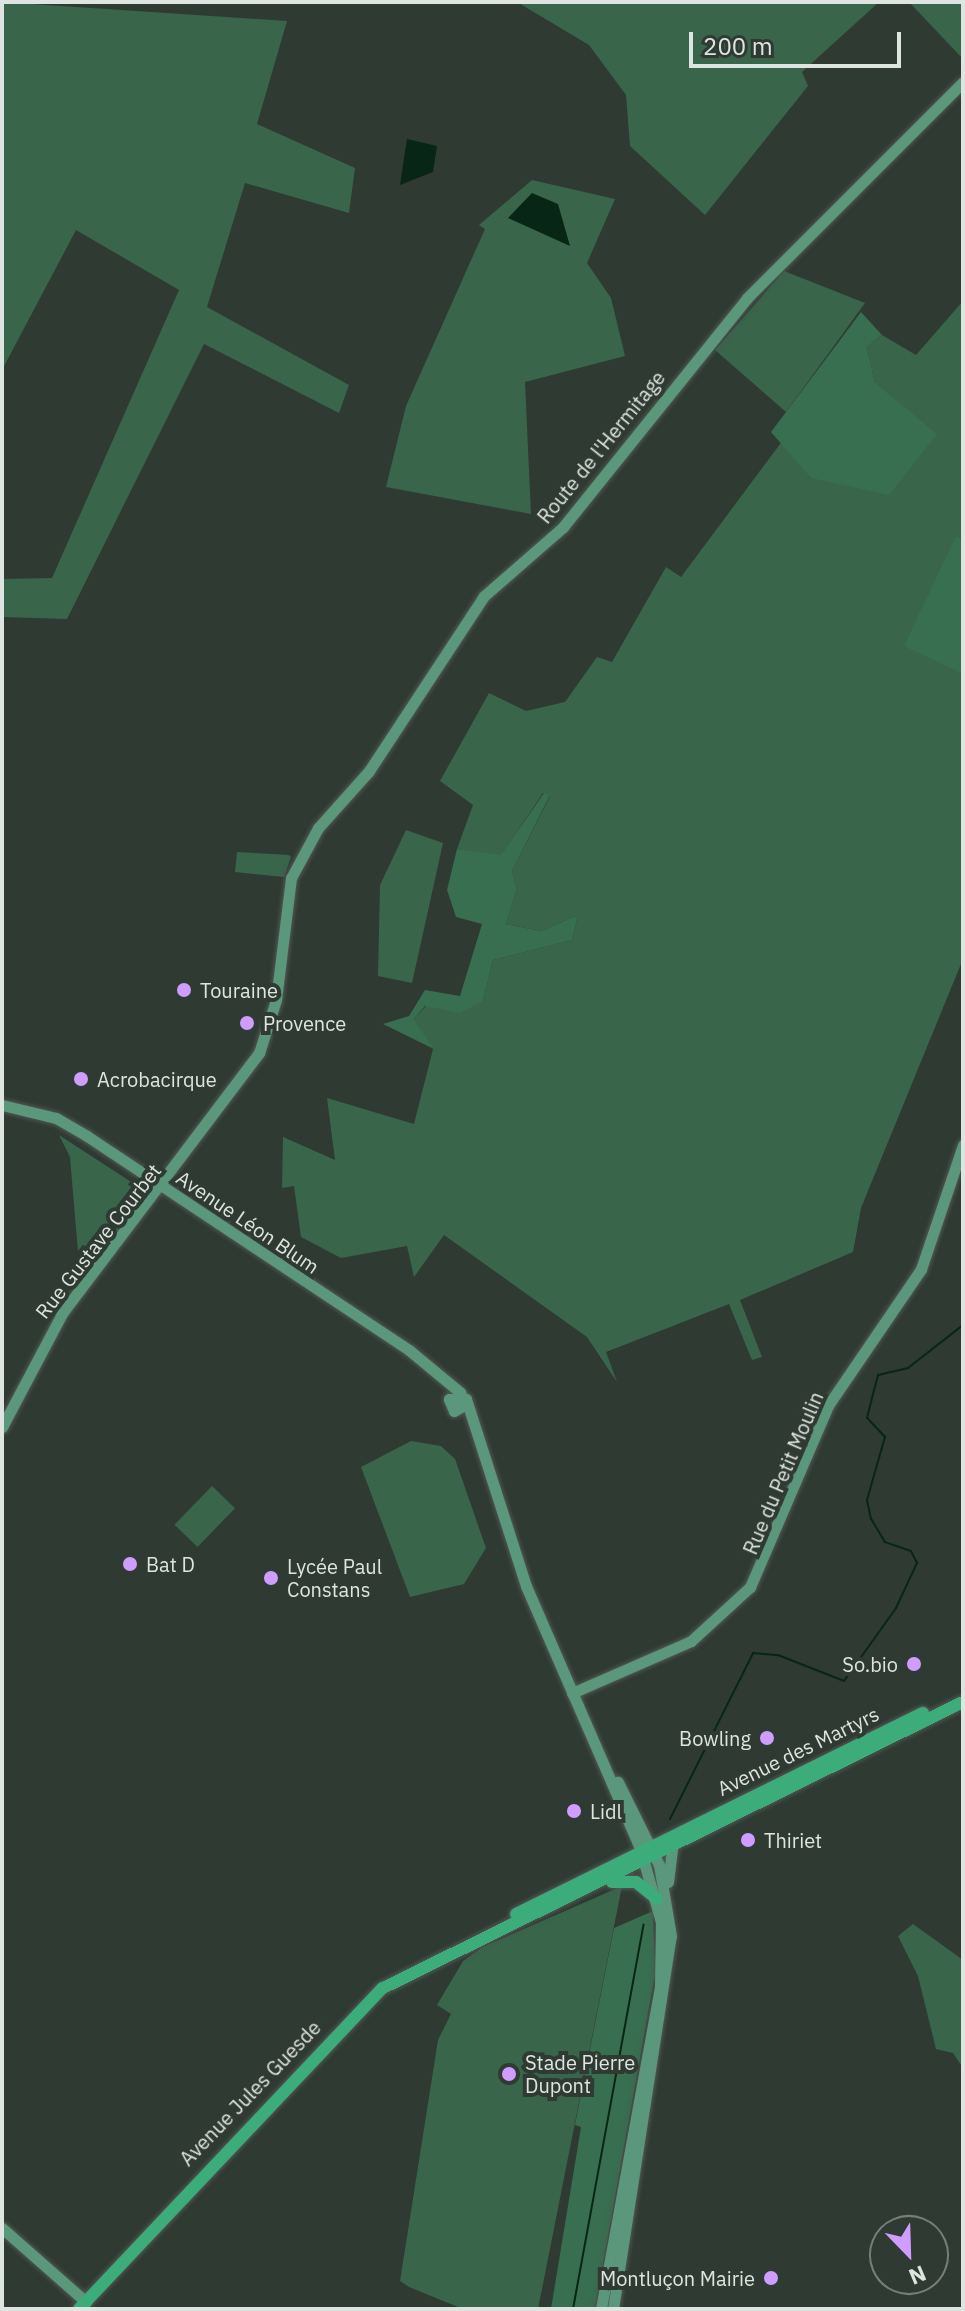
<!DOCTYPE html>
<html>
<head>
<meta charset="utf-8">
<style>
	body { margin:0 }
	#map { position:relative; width:965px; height:2311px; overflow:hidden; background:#2f3a33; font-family:"IBM Plex Sans",sans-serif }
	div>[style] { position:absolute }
	.green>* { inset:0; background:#39654b; transform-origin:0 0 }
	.forest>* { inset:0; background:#386f50 }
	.water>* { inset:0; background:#082616 }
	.stream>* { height:2px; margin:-1px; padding:0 1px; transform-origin:1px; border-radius:1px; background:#082616 }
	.roads { filter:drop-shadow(0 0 2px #4f5852) drop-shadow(0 0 2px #4f5852) }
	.secondary>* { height:11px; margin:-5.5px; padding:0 5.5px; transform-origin:5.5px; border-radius:5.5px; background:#5a977b }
	.primary>* { height:12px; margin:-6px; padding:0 6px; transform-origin:6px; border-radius:6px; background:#3dac7b }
	.dots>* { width:22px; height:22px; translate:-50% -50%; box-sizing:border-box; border:4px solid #2f3a33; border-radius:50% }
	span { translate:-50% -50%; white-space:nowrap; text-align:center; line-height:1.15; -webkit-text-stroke:8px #2f3a33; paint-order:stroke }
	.street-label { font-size:20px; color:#dee5e0 }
	.poi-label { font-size:20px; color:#dee5e0 }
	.left { translate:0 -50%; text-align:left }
	.right { translate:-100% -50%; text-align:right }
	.frame { position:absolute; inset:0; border:4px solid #dee5e0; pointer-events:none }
	.north { position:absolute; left:869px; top:2215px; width:80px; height:80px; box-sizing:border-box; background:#2f3a33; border:2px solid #757e78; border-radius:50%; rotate:157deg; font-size:22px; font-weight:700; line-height:32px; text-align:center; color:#dee5e0 }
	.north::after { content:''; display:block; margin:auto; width:28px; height:36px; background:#cf9dff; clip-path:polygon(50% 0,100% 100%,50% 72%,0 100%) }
	.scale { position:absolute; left:689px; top:32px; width:212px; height:36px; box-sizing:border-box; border:4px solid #dee5e0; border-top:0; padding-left:10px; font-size:24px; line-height:28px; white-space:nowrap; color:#dee5e0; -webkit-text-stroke:6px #2f3a33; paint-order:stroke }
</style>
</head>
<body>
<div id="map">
	<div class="green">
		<i style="clip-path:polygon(2px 2px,287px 21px,257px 124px,355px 168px,349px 213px,245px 183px,207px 307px,349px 385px,339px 413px,204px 344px,67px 619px,2px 617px,2px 579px,52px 578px,179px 290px,76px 230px,2px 370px)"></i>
		<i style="clip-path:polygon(517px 2px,879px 2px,802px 72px,808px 86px,705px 215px,630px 146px,626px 95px,589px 45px)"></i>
		<i style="clip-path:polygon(909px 2px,963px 2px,963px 59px)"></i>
		<i style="clip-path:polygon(532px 180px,615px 199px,587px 263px,611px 298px,625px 356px,525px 382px,531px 514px,386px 487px,406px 406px,485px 229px,479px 225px)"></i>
		<i style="clip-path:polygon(784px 271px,865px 303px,786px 412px,715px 350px)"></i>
		<i style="clip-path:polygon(963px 301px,963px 959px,861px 1208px,853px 1252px,740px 1300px,762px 1357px,752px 1360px,729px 1304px,606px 1352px,617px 1382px,587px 1337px,444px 1235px,414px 1277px,407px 1246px,341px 1258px,301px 1237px,294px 1186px,282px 1188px,283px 1137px,335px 1160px,327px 1098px,414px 1124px,433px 1049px,414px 1019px,426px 1006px,483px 1001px,493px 960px,572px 940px,578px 915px,541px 931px,506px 924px,517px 889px,512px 871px,550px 796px,543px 793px,501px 856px,457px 849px,473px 805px,440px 781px,489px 693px,526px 711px,565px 702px,597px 657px,612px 662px,666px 567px,681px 577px,783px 440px,811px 478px,875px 383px,867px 347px,882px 335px,916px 355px)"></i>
		<i style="clip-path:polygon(406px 830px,443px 843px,412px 983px,378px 976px,380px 885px)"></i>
		<i style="clip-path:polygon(237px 852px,289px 855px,291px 857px,284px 877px,235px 872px)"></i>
		<i style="clip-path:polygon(59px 1135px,142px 1189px,141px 1202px,94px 1261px,78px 1252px,70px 1157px)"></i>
		<i style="clip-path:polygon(411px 1441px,441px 1446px,455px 1459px,486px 1548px,464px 1584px,410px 1597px,361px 1467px)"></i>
		<i style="left:212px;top:1486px;width:32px;height:54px;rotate:44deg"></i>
		<i style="clip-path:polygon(622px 1886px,538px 2309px,463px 2309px,409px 2287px,400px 2281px,438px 2040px,451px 2014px,437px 2005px,463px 1961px,483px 1947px)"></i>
		<i style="clip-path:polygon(913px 1924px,963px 1960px,963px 2068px,953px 2053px,936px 2049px,918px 1976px,898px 1936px)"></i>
	</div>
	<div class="forest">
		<i style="clip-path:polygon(861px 312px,882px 335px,867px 347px,875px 383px,937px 434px,889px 495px,811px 478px,771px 432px)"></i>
		<i style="clip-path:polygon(956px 536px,963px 540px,963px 674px,904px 646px)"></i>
		<i style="clip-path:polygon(544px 793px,550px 795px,512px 871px,517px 889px,506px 924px,541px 931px,578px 915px,572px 940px,493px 960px,483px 1001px,460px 1013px,425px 1006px,414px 1019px,434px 1049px,383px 1024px,409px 1016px,425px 990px,460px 996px,482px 924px,456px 917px,447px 890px,457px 849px,501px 855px)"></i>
		<i style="clip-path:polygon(653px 1911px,655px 1974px,595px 2309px,551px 2309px,581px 2127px,575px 2125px,614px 1928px)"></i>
	</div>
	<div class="water">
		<i style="clip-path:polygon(407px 139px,437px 146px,433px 172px,400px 185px)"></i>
		<i style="clip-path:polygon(532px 193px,558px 204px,570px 246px,508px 218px)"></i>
	</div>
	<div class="stream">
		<i style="left:670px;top:1819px;width:186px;rotate:-63.4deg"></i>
		<i style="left:753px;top:1653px;width:25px;rotate:5deg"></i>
		<i style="left:778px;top:1655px;width:71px;rotate:21.5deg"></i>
		<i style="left:844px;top:1681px;width:90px;rotate:-54.5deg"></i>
		<i style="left:896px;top:1608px;width:50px;rotate:-65deg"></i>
		<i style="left:917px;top:1563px;width:13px;rotate:-117deg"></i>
		<i style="left:911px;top:1551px;width:28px;rotate:-161deg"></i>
		<i style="left:885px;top:1542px;width:27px;rotate:-121deg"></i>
		<i style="left:871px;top:1519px;width:19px;rotate:-102deg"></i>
		<i style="left:867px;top:1500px;width:66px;rotate:-74.1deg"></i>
		<i style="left:885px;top:1437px;width:26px;rotate:-133deg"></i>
		<i style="left:867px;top:1418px;width:25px;rotate:-76deg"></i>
		<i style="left:873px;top:1394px;width:20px;rotate:-75deg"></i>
		<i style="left:878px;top:1375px;width:31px;rotate:-13deg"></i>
		<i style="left:908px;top:1368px;width:70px;rotate:-38deg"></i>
		<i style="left:573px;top:2309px;width:391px;rotate:-79.6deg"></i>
	</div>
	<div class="roads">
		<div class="secondary">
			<i style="left:2px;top:1105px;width:56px;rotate:13.5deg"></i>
			<i style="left:56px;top:1118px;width:36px;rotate:30deg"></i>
			<i style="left:87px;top:1136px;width:387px;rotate:33.6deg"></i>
			<i style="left:409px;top:1350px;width:67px;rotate:39.6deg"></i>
			<i style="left:466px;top:1404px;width:14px;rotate:150deg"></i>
			<i style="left:454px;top:1411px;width:13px;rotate:-113deg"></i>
			<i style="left:449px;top:1399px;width:17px"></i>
			<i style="left:466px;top:1399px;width:196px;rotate:72.2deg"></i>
			<i style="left:526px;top:1586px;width:286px;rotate:66.5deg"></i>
			<i style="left:640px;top:1848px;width:77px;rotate:74.2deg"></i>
			<i style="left:661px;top:1922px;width:65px;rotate:90.9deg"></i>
			<i style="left:660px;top:1987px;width:327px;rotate:100.4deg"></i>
			<i style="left:2px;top:1427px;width:130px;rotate:-62.1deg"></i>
			<i style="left:63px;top:1312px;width:325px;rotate:-52.9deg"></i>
			<i style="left:259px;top:1053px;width:56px;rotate:-72.2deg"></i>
			<i style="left:276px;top:1000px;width:123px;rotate:-83deg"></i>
			<i style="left:291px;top:878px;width:57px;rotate:-61.6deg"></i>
			<i style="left:318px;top:828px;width:76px;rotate:-48.2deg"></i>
			<i style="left:369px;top:771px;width:209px;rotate:-56.7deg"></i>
			<i style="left:484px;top:596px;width:105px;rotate:-41.1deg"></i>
			<i style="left:563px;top:527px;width:294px;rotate:-51.2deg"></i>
			<i style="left:747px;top:298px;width:305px;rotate:-45deg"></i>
			<i style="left:572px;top:1693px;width:130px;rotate:-23.6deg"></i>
			<i style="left:691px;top:1641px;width:80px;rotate:-42.5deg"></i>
			<i style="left:750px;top:1587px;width:199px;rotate:-66.7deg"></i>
			<i style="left:829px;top:1404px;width:163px;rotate:-55.7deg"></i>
			<i style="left:921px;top:1269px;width:131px;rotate:-71.3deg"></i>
			<i style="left:668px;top:1882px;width:33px;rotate:-83deg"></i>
			<i style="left:2px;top:2228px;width:112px;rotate:41.4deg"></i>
			<i style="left:613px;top:2309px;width:377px;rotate:-81.2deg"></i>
			<i style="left:671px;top:1936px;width:72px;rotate:-99.6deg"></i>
			<i style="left:659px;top:1865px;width:93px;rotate:-116.3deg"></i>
		</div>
		<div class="primary">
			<i style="left:612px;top:1882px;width:24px"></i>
			<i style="left:636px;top:1882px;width:27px;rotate:39deg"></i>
			<i style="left:516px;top:1914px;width:454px;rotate:-26.3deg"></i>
			<i style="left:79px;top:2309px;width:442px;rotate:-46.6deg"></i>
			<i style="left:383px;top:1988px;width:647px;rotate:-26.25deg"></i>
		</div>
	</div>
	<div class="dots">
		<i style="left:184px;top:990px;background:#cf9dff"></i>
		<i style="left:247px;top:1023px;background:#cf9dff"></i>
		<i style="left:81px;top:1079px;background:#cf9dff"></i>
		<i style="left:130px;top:1564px;background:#cf9dff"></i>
		<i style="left:271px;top:1578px;background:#cf9dff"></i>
		<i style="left:914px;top:1664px;background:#cf9dff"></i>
		<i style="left:767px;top:1738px;background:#cf9dff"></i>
		<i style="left:574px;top:1811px;background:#cf9dff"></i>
		<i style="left:748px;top:1840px;background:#cf9dff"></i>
		<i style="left:509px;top:2074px;background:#cf9dff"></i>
		<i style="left:771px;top:2278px;background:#cf9dff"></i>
	</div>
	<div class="street-label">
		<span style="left:601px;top:447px;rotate:-51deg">Route de l'Hermitage</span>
		<span style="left:248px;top:1222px;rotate:34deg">Avenue Léon Blum</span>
		<span style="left:98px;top:1241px;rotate:-52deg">Rue Gustave Courbet</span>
		<span style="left:783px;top:1473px;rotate:-67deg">Rue du Petit Moulin</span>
		<span style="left:798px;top:1751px;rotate:-26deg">Avenue des Martyrs</span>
		<span style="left:250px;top:2093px;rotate:-46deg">Avenue Jules Guesde</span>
	</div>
	<div class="poi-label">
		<span class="left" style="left:200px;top:990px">Touraine</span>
		<span class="left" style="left:263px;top:1023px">Provence</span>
		<span class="left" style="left:97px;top:1079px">Acrobacirque</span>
		<span class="left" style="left:146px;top:1564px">Bat D</span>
		<span class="left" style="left:287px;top:1578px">Lycée Paul<br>Constans</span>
		<span class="right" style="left:898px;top:1664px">So.bio</span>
		<span class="right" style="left:751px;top:1738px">Bowling</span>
		<span class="left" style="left:590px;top:1811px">Lidl</span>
		<span class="left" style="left:764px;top:1840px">Thiriet</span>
		<span class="left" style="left:525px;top:2074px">Stade Pierre<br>Dupont</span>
		<span class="right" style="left:755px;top:2278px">Montluçon Mairie</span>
	</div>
	<div class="frame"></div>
	<div class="north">N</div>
	<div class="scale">200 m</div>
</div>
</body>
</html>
